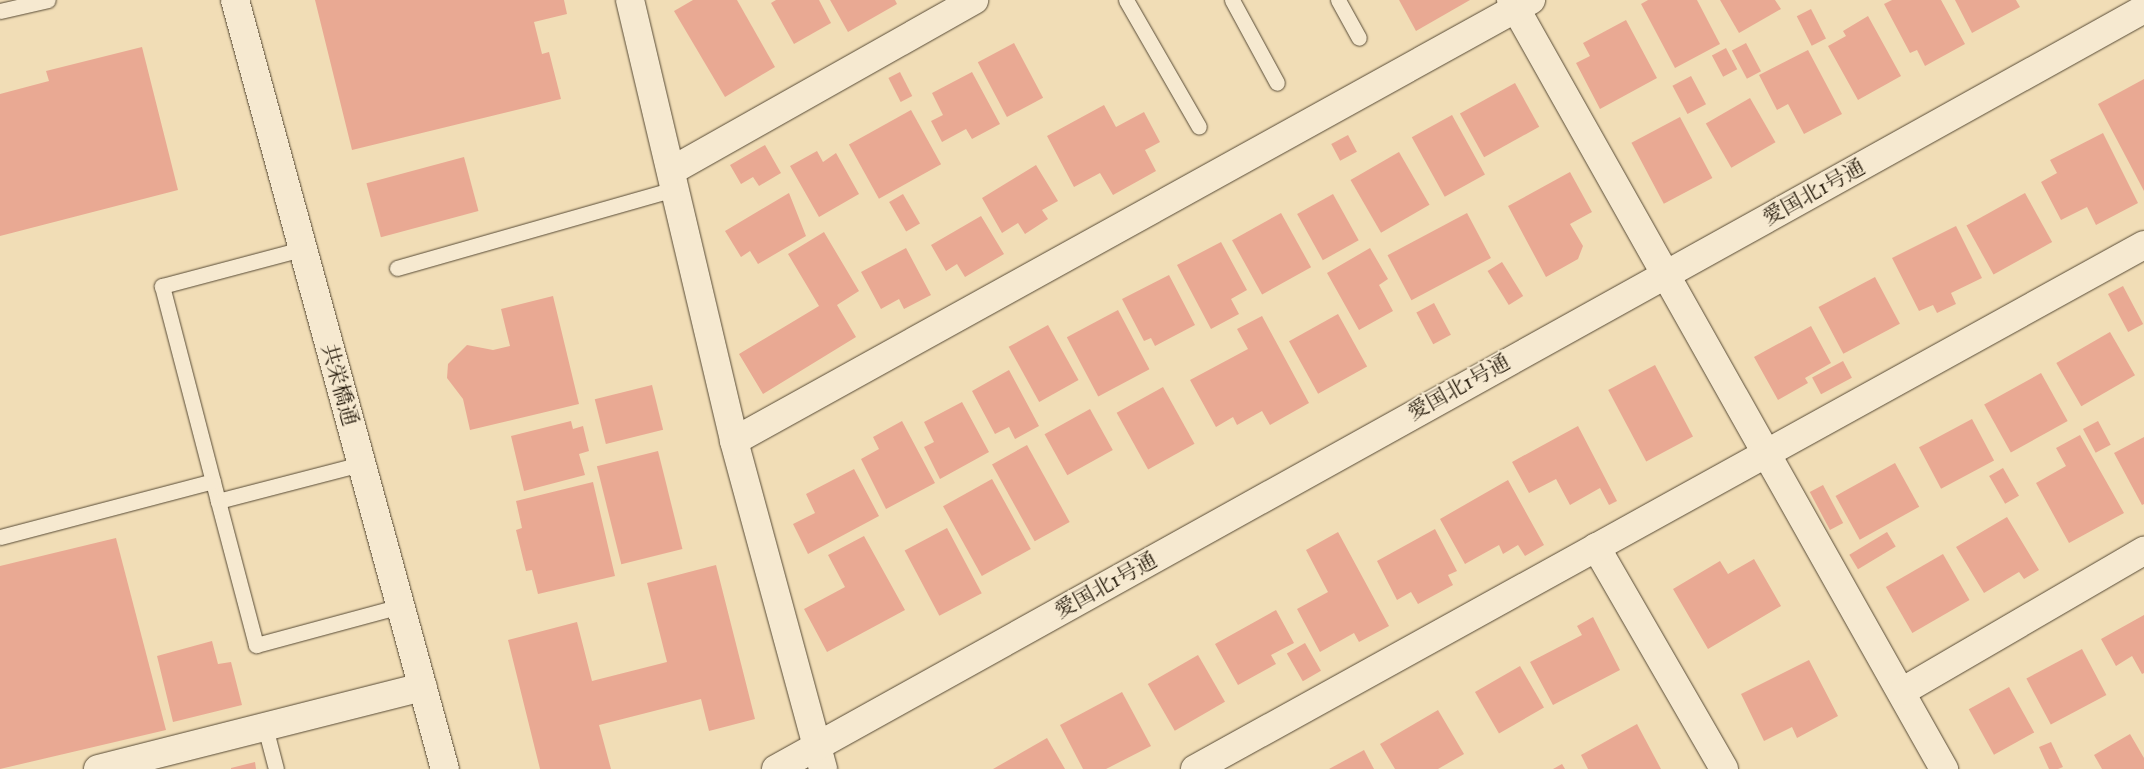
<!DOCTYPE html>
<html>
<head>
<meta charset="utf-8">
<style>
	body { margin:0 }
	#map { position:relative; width:2144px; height:769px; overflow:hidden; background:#f1ddb6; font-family:"IM FELL DW Pica","Noto Serif JP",serif }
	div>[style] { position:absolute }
	.building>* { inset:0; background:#e9a993; transform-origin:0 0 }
	.roads { filter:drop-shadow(0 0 1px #584b36) drop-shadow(0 0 1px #584b36) }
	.lane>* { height:15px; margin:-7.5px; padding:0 7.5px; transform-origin:7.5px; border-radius:7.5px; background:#f6e9d0 }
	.street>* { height:28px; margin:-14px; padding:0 14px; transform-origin:14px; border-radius:14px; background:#f6e9d0 }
	.secondary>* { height:28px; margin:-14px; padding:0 14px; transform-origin:14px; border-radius:14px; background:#f6e9d0 }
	span { translate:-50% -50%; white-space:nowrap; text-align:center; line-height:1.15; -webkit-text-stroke:4.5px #f6e9d0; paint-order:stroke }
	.street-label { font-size:21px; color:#251a0b }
</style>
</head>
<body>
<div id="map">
	<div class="building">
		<i style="clip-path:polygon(315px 0,564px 0,567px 14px,534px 22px,542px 54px,549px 52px,561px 99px,352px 150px)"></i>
		<i style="clip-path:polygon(693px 0,737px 0,775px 67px,725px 97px,674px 11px)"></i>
		<i style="clip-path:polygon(776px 0,819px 0,831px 23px,794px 44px,771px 3px)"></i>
		<i style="clip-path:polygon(830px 0,895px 0,897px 4px,848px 32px)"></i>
		<i style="clip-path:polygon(1399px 0,1470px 0,1416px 31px)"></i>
		<i style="clip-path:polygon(1648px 0,1697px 0,1720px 44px,1675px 68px,1641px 4px)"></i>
		<i style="clip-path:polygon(1720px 0,1775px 0,1781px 9px,1739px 33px)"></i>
		<i style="clip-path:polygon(1892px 0,1941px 0,1965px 44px,1925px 66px,1917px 50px,1910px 53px,1884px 4px)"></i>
		<i style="clip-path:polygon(1955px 0,2016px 0,2020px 7px,1972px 33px)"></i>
		<i style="left:1811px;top:9px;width:33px;height:16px;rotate:63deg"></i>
		<i style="clip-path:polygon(1868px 16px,1901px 76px,1858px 100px,1828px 46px,1846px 36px,1843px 31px)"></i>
		<i style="clip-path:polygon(1626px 20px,1657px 78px,1600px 109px,1576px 63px,1590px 56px,1583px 43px)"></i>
		<i style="left:1014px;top:43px;width:62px;height:41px;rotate:62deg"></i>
		<i style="left:1746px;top:43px;width:32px;height:16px;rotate:62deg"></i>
		<i style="clip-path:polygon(142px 47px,178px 190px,0 236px,0 94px,49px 81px,46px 71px)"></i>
		<i style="left:1726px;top:48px;width:24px;height:16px;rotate:62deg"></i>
		<i style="clip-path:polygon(1808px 50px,1842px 114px,1804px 134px,1788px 104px,1777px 110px,1759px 75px)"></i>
		<i style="left:900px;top:72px;width:27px;height:13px;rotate:63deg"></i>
		<i style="clip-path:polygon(972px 72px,1000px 124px,972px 139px,966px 129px,942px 142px,931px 121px,943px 115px,932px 93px)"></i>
		<i style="left:1691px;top:76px;width:32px;height:21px;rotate:62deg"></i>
		<i style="clip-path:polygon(2144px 79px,2144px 191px,2098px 104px)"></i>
		<i style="left:1515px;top:83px;width:50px;height:63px;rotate:61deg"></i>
		<i style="left:1750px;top:98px;width:51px;height:51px;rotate:60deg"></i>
		<i style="clip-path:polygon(1104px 105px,1116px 127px,1144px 112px,1160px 142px,1145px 150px,1156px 171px,1113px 195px,1100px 173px,1074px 187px,1047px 136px)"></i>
		<i style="left:911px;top:110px;width:62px;height:71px;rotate:61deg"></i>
		<i style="left:1452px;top:115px;width:68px;height:46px;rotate:61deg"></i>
		<i style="left:1680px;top:117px;width:69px;height:55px;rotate:62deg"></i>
		<i style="clip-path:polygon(2103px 133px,2138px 203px,2096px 225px,2087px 207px,2061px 220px,2041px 182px,2057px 173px,2050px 160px)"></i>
		<i style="left:1348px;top:135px;width:19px;height:19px;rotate:62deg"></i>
		<i style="clip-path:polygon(765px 145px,781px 173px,759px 186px,753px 177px,741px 184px,730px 165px)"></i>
		<i style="clip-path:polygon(817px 151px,823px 162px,836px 153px,859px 194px,819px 217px,790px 166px)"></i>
		<i style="left:1399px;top:152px;width:61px;height:56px;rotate:60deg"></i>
		<i style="left:464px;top:157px;width:56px;height:101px;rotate:75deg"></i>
		<i style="clip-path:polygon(1036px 165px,1058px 201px,1042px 210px,1048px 219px,1025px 234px,1018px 223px,1002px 233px,982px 198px)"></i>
		<i style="clip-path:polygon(1570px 172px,1592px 212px,1570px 224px,1583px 246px,1578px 259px,1546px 277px,1508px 206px)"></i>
		<i style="clip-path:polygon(789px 193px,806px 236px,758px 264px,750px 251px,741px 257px,725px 231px)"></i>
		<i style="left:2025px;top:193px;width:56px;height:67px;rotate:61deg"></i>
		<i style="left:903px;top:194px;width:34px;height:16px;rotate:60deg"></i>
		<i style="left:1333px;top:194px;width:53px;height:41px;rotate:61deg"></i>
		<i style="left:1281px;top:213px;width:62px;height:56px;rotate:61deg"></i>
		<i style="left:1467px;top:213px;width:51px;height:90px;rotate:62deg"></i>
		<i style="clip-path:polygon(981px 216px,1004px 254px,965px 277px,957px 264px,946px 271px,931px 245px)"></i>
		<i style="clip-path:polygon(1956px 226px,1982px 278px,1951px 293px,1956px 304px,1937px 313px,1933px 305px,1919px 311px,1892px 258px)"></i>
		<i style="clip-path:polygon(824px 232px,859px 291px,837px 305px,856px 337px,763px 394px,739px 354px,819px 306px,788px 254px)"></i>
		<i style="clip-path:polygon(1221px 242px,1247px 290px,1231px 299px,1239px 314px,1211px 329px,1177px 265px)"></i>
		<i style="clip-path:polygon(906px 248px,931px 295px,904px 309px,899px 299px,881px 309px,861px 272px)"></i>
		<i style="clip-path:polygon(1370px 248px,1388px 279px,1379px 285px,1393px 311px,1359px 330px,1327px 273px)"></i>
		<i style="left:1502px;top:262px;width:40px;height:17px;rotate:58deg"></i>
		<i style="clip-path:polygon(1169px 275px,1195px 325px,1155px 346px,1151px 338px,1144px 341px,1122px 299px)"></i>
		<i style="left:1875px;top:277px;width:53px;height:64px;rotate:62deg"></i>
		<i style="left:2123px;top:286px;width:43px;height:17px;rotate:62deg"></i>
		<i style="clip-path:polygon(553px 296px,579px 404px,470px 430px,463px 399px,447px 378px,448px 364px,467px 345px,493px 350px,510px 346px,501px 309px)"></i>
		<i style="left:1434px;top:303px;width:36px;height:20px;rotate:62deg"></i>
		<i style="left:1118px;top:310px;width:67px;height:58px;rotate:62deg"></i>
		<i style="left:1338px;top:314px;width:60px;height:56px;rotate:61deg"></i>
		<i style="clip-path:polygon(1262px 316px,1309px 403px,1270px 425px,1262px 411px,1237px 425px,1233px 417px,1216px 427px,1190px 380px,1248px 349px,1237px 329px)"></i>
		<i style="left:1048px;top:325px;width:63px;height:45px;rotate:61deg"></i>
		<i style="clip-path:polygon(1811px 326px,1831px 363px,1805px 378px,1808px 383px,1778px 400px,1754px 357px)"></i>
		<i style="left:2110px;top:332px;width:50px;height:62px;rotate:60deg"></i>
		<i style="left:1843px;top:361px;width:19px;height:35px;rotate:62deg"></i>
		<i style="left:1655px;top:365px;width:81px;height:53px;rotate:62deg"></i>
		<i style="clip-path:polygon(1009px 370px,1039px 426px,1015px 439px,1009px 427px,995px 434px,972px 391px)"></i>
		<i style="left:2041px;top:373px;width:55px;height:65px;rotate:61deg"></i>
		<i style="left:652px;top:385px;width:46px;height:59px;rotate:76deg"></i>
		<i style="left:1163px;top:387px;width:65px;height:53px;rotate:61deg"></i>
		<i style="clip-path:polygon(962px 402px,989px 452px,940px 479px,924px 447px,934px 442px,924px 422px)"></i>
		<i style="left:1090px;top:409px;width:47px;height:52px;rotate:61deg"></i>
		<i style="left:1972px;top:419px;width:47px;height:60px;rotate:62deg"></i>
		<i style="clip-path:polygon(571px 421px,573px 429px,583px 426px,589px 451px,579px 454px,585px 475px,524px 491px,511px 436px)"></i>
		<i style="clip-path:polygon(902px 421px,935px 483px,886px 509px,861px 459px,879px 449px,873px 437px)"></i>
		<i style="left:2098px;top:421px;width:27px;height:17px;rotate:62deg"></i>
		<i style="clip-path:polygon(1578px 426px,1617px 501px,1609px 505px,1600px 488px,1570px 505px,1556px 479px,1529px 493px,1512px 462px)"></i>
		<i style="clip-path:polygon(2080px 435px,2124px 513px,2069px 543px,2036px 483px,2066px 466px,2056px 448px)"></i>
		<i style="clip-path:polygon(2144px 437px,2144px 504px,2142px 505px,2114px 453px)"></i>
		<i style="left:1027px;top:445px;width:88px;height:40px;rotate:61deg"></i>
		<i style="left:658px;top:451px;width:101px;height:63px;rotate:76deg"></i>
		<i style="left:1895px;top:463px;width:50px;height:68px;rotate:61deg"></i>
		<i style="left:2003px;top:468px;width:32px;height:16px;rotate:60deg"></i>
		<i style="clip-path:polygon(854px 469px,879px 516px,808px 554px,793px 524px,815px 513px,806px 494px)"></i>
		<i style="left:992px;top:479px;width:80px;height:56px;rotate:61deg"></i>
		<i style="clip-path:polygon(1508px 480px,1544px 545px,1525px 556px,1518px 545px,1503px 554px,1499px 545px,1465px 564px,1440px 519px)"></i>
		<i style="clip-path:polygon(593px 482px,615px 576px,538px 594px,532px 570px,526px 571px,516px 530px,522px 528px,516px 501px)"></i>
		<i style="left:1823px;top:485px;width:43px;height:15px;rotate:62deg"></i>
		<i style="clip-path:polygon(2007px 517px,2039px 570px,2024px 579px,2019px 572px,1984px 593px,1956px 547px)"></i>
		<i style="left:947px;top:528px;width:74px;height:48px;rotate:62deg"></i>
		<i style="clip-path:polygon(1435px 529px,1457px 571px,1448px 575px,1453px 585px,1418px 604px,1411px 592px,1397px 600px,1377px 561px)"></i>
		<i style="clip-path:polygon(1338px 532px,1389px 626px,1359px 642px,1354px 633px,1320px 652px,1297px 609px,1328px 592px,1306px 550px)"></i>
		<i style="left:1887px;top:532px;width:17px;height:44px;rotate:59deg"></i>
		<i style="clip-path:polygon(864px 536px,905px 610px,827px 652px,804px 609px,845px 587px,828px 555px)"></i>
		<i style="clip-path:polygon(116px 538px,166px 730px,0 769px,0 566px)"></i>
		<i style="left:1943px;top:554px;width:53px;height:66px;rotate:60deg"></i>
		<i style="clip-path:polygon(1754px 559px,1781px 606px,1708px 649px,1673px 589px,1720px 561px,1728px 574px)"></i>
		<i style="clip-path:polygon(716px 565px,755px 719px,709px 731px,701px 699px,599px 725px,611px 769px,540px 769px,508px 640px,577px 622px,592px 681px,667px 662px,647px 583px)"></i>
		<i style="clip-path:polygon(1276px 610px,1294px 643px,1271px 655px,1276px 664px,1238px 685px,1215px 644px)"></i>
		<i style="clip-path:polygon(2144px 615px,2144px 673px,2142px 674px,2132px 656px,2116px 666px,2101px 639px)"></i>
		<i style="clip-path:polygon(1593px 617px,1620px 670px,1553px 705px,1530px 662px,1582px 635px,1577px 626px)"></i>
		<i style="clip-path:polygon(212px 641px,218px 664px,231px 662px,242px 705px,173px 722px,157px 656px)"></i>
		<i style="left:1305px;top:643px;width:32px;height:21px;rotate:60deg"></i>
		<i style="left:2082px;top:649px;width:52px;height:63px;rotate:62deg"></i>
		<i style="left:1198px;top:655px;width:54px;height:58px;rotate:60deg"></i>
		<i style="clip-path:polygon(1809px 660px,1838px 716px,1797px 738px,1792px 727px,1764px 741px,1741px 694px)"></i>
		<i style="left:1520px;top:666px;width:48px;height:52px;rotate:60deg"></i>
		<i style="left:2009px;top:687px;width:52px;height:46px;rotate:61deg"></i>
		<i style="clip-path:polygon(1122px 692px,1151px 746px,1106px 769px,1083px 769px,1060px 725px)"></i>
		<i style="clip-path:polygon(1438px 710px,1464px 754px,1438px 769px,1395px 769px,1380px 744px)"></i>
		<i style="clip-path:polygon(1637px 724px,1661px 769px,1588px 769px,1581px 755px)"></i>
		<i style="clip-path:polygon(2130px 734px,2144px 758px,2144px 769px,2102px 769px,2094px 755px)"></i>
		<i style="clip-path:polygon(1047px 738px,1065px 769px,993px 769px)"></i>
		<i style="clip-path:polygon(2051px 742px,2063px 767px,2058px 769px,2049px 769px,2039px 747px)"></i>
		<i style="clip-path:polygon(1364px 750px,1374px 769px,1329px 769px)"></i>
		<i style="clip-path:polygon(255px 762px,256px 769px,231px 769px,231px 768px)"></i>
		<i style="clip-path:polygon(1562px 764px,1565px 769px,1553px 769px)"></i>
	</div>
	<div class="roads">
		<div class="lane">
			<i style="left:1126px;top:0;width:146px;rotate:60.1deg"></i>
			<i style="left:1232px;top:0;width:94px;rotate:61.5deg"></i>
			<i style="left:1338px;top:0;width:43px;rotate:61.1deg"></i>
			<i style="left:0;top:11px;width:49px;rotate:-12.9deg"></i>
			<i style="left:302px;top:249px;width:145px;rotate:165.2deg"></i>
			<i style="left:162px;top:286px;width:222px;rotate:75.4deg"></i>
			<i style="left:218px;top:501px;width:148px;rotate:-14.5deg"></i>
			<i style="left:397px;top:268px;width:289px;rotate:-15.9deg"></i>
			<i style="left:218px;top:501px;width:149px;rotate:75.2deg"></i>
			<i style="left:256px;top:645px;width:150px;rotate:-15.1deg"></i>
			<i style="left:0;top:537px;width:220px;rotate:-14.7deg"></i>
			<i style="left:265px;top:727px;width:43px;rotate:75.3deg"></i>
		</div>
		<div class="street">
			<i style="left:630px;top:0;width:453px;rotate:76.7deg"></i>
			<i style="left:734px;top:441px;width:340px;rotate:74.8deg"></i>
			<i style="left:1511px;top:0;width:883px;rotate:60.62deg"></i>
			<i style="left:671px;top:171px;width:348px;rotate:-29.4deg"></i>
			<i style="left:734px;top:441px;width:911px;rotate:-28.96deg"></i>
			<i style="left:1596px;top:547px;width:256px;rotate:60deg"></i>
			<i style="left:1903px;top:691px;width:279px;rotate:-30.2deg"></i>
			<i style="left:98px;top:769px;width:335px;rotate:-14.2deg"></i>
			<i style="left:1195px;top:769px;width:1084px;rotate:-28.91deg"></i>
		</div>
		<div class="secondary">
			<i style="left:235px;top:0;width:797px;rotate:74.73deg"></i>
			<i style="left:776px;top:769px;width:1565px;rotate:-29.05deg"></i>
		</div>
	</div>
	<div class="street-label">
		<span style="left:1814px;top:193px;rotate:-29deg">愛国北1号通</span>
		<span style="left:339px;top:385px;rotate:74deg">共栄橋通</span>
		<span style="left:1459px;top:388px;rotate:-29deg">愛国北1号通</span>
		<span style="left:1106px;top:586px;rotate:-29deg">愛国北1号通</span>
	</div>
</div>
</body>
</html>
